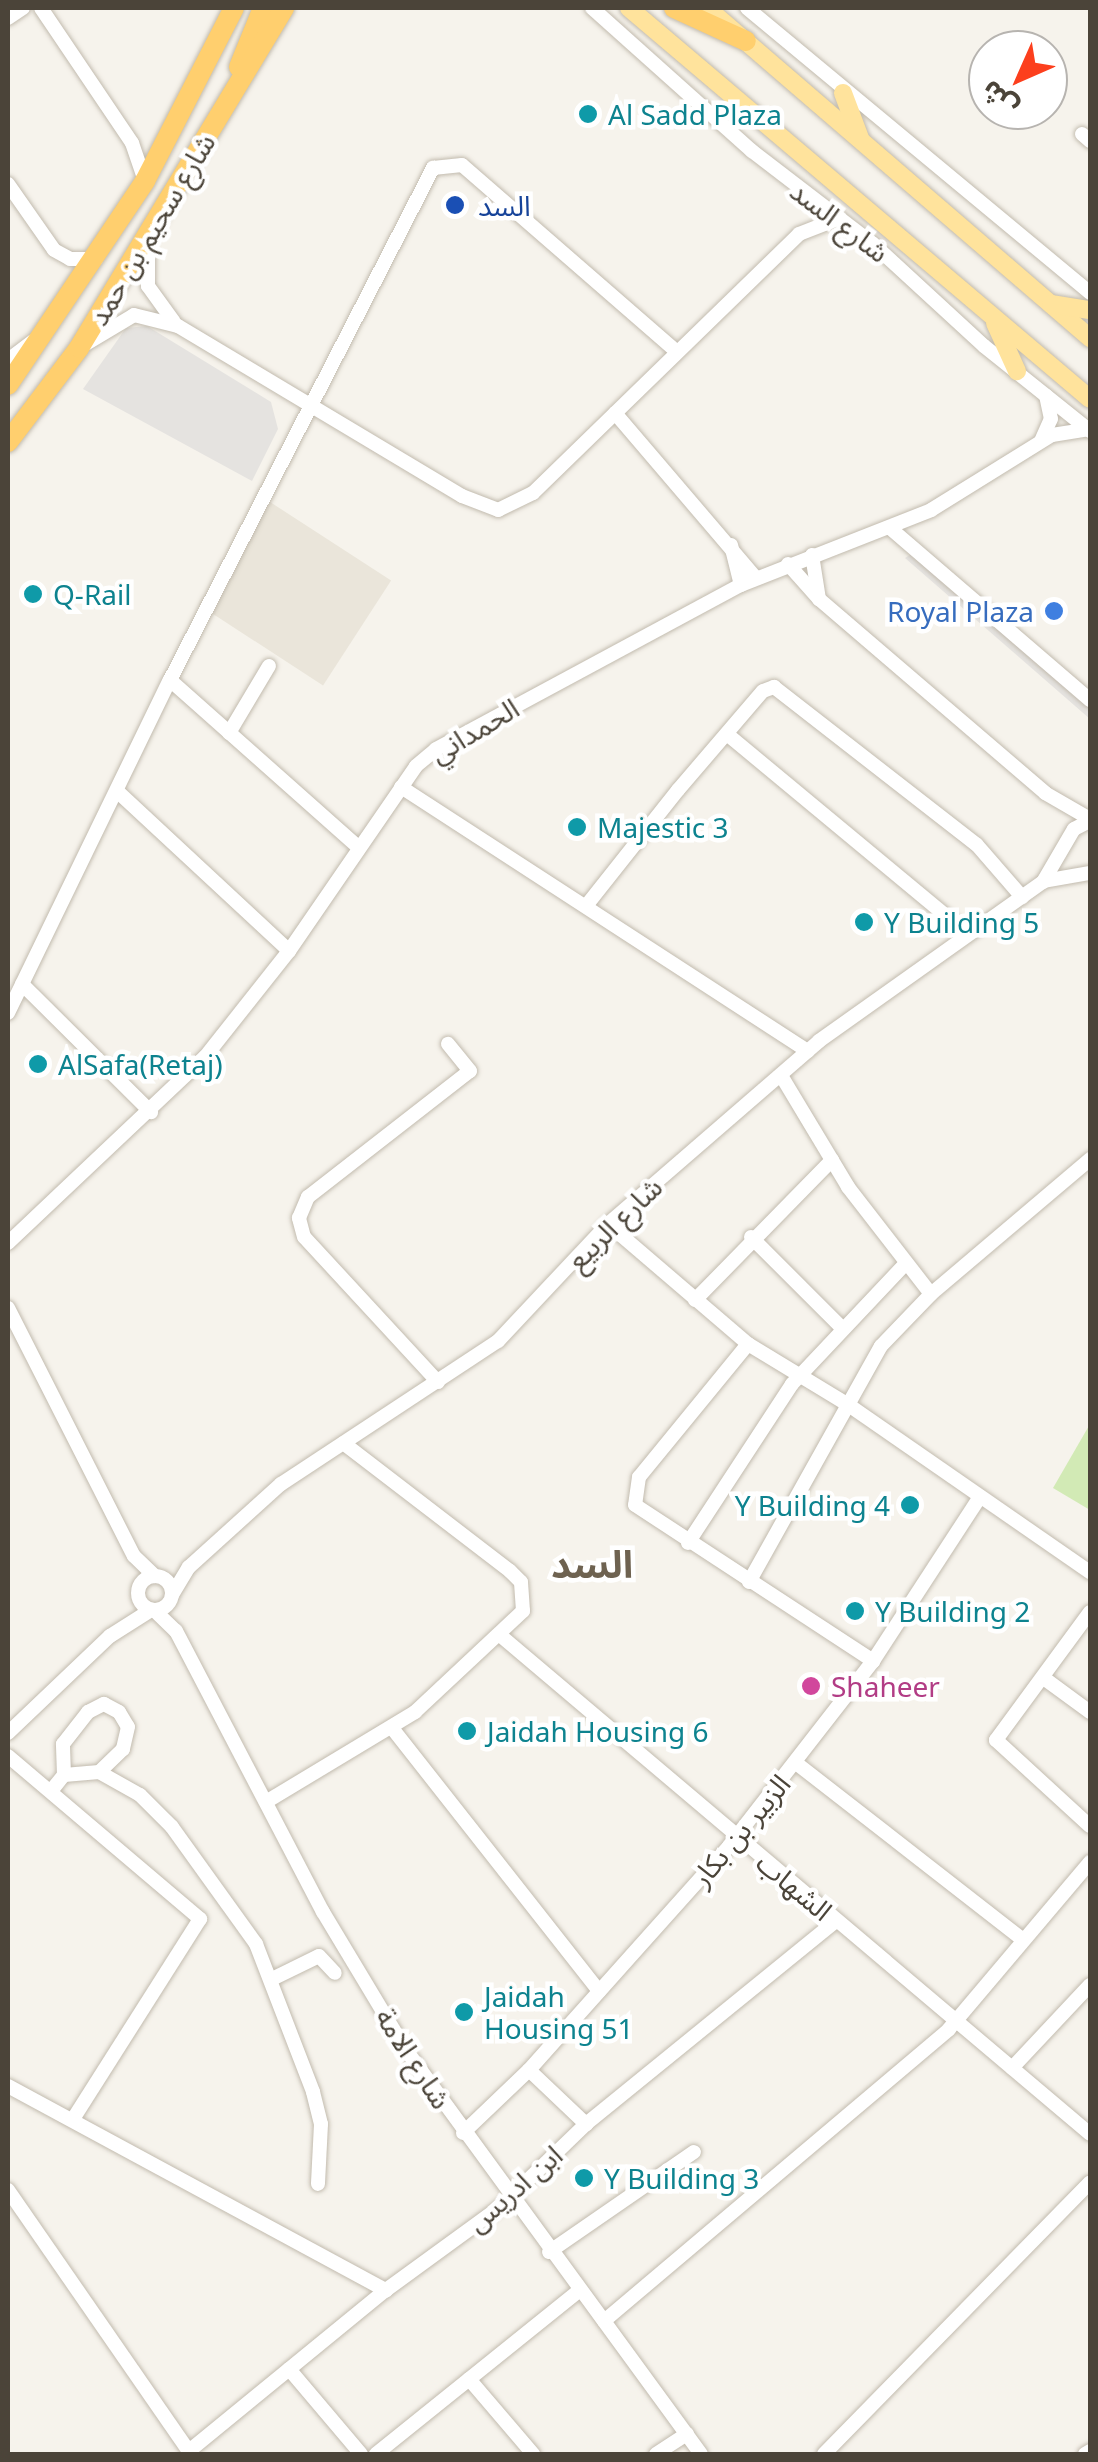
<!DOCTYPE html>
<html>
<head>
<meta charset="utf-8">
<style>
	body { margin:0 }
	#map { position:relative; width:1098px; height:2462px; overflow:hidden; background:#f6f3ec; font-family:"Noto Sans","Noto Sans Arabic",sans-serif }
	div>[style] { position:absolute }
	.residential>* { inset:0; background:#eae5da; transform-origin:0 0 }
	.green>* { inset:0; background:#d2eab5 }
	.parking>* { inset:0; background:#e5e3e0 }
	.roads { filter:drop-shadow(0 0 2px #c2bbae) drop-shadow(0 0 2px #c2bbae) }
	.minor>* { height:14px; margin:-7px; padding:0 7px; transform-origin:7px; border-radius:7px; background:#fff }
	.minor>.ring { margin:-7px; padding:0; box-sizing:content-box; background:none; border:14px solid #fff; border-radius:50% }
	.major>* { height:18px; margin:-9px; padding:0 9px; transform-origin:9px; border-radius:9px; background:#ffe39c }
	.highway>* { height:20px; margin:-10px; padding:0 10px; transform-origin:10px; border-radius:10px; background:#ffcf6e }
	.dots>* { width:28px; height:28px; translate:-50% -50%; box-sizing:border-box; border:5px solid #fff; border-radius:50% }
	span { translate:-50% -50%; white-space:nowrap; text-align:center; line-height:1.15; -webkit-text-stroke:9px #fff; paint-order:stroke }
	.culture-label { font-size:28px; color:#0d838f }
	.left { translate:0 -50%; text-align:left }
	.right { translate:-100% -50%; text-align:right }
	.transit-label { font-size:28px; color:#164399 }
	.street-label { font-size:28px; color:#4b4439 }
	.shop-label { font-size:28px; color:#366cbe }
	.hotel-label { font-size:28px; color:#b23c85 }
	.district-label { font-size:38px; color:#6e6250; font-weight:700 }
	.frame { position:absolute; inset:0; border:10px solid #4b4439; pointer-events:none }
	.north { position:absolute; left:968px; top:30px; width:100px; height:100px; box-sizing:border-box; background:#fff; border:2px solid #b7b4b0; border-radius:50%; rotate:225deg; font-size:28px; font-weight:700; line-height:40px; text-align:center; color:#4b4439 }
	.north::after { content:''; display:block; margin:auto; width:35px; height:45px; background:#fc3f1d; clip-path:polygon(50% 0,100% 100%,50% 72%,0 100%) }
</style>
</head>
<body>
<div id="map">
	<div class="residential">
		<i style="left:267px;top:500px;width:148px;height:125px;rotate:33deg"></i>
	</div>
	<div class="green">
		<i style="clip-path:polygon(1090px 1424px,1090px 1510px,1053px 1488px)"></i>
	</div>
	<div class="parking">
		<i style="clip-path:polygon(147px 326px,271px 402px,278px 429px,252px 481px,83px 389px,126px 328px)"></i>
		<i style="clip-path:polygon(921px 548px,1090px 700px,1090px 719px,905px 558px)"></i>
	</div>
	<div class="roads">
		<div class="minor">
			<i style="left:41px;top:8px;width:163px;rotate:56deg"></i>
			<i style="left:132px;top:143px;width:40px;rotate:71.1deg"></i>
			<i style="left:592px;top:8px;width:215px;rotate:41.8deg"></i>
			<i style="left:752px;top:151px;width:151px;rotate:37.5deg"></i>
			<i style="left:872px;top:243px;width:152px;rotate:42.6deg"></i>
			<i style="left:984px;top:346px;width:136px;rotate:38.7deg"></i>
			<i style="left:747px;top:8px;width:446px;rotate:39.7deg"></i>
			<i style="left:8px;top:18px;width:18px;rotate:-34deg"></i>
			<i style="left:1082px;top:134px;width:11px;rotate:41deg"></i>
			<i style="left:8px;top:184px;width:80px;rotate:55.1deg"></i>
			<i style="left:54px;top:250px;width:18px;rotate:29deg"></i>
			<i style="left:70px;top:259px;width:26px"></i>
			<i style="left:148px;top:239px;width:47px;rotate:90deg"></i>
			<i style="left:148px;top:286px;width:44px;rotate:54.2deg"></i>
			<i style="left:84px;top:345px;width:58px;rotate:-31deg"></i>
			<i style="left:134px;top:315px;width:45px;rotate:14deg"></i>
			<i style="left:178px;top:326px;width:331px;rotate:30.9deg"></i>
			<i style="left:462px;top:496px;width:39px;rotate:21deg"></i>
			<i style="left:498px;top:510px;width:39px;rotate:-26deg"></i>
			<i style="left:533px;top:493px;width:371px;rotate:-44.2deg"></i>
			<i style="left:799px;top:234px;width:44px;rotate:-21.3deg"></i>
			<i style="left:8px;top:360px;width:31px;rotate:-37deg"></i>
			<i style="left:615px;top:413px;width:217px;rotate:49.5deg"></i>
			<i style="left:1041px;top:441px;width:24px;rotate:-66deg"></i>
			<i style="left:1051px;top:419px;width:24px;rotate:-102deg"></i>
			<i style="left:890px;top:528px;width:264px;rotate:40.7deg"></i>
			<i style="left:731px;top:545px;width:41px;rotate:76deg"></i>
			<i style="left:812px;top:555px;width:45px;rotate:81deg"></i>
			<i style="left:788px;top:564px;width:47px;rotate:48.5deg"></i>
			<i style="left:819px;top:599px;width:298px;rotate:40.6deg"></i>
			<i style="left:1045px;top:793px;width:52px;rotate:30deg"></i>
			<i style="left:170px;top:680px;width:253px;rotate:41.6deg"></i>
			<i style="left:229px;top:733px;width:78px;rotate:-59.2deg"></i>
			<i style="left:727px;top:734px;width:313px;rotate:39.7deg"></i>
			<i style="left:401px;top:787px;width:485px;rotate:33deg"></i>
			<i style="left:117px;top:791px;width:235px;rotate:42.9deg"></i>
			<i style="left:1044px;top:881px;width:47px;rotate:-9.9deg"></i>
			<i style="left:586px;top:906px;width:148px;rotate:-51.6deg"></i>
			<i style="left:678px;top:790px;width:130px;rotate:-49.4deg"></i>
			<i style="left:763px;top:691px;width:12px;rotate:-20deg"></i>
			<i style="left:774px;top:687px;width:257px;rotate:37.9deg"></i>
			<i style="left:977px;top:845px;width:69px;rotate:49.1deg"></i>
			<i style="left:22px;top:984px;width:182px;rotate:44.8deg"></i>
			<i style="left:8px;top:1013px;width:370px;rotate:-64.1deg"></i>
			<i style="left:170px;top:680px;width:576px;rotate:-62.81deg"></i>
			<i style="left:433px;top:168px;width:29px;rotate:-6deg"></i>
			<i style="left:462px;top:165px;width:285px;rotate:41deg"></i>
			<i style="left:782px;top:1077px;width:128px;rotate:59deg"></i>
			<i style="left:848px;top:1187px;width:135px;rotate:52.2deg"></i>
			<i style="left:608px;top:1224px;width:184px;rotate:40.6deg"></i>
			<i style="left:748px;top:1344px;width:119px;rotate:31.3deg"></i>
			<i style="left:850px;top:1406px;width:292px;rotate:34.7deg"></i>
			<i style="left:751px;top:1237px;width:130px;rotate:45deg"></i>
			<i style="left:8px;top:1243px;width:271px;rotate:-43.4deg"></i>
			<i style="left:205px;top:1057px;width:135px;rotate:-51.6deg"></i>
			<i style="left:289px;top:951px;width:224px;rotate:-55.5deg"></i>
			<i style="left:416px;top:766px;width:26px;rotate:-40deg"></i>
			<i style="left:436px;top:749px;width:346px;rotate:-28.3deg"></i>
			<i style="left:741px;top:585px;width:204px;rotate:-21.5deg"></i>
			<i style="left:931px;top:510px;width:142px;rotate:-31.8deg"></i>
			<i style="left:1052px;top:435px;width:36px;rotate:-9deg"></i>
			<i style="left:695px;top:1300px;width:196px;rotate:-45.6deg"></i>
			<i style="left:8px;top:1308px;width:278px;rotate:63.1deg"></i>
			<i style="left:134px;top:1556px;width:29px;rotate:44deg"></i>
			<i style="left:748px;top:1344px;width:172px;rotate:129.3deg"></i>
			<i style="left:639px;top:1477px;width:28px;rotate:98deg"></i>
			<i style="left:635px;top:1505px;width:285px;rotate:33.2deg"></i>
			<i style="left:438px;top:1382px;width:197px;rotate:-132.7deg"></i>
			<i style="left:304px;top:1237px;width:20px;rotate:-105deg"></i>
			<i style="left:299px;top:1218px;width:23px;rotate:-67deg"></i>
			<i style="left:308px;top:1197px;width:205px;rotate:-37.9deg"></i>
			<i style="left:470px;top:1071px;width:35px;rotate:-129deg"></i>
			<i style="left:688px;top:1543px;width:190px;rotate:-56.8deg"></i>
			<i style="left:792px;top:1384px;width:166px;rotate:-46.7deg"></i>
			<i class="ring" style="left:138px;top:1576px;width:20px;height:20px"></i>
			<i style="left:749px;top:1582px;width:270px;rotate:-60.8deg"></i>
			<i style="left:881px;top:1346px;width:72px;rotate:-46.1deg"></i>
			<i style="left:931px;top:1294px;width:209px;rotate:-40.3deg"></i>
			<i style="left:172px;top:1595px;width:33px;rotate:-59deg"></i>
			<i style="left:189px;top:1567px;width:124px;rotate:-42.1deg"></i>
			<i style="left:281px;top:1484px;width:260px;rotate:-33.4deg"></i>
			<i style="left:498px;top:1341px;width:161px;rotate:-46.8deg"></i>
			<i style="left:608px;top:1224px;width:279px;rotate:-40.9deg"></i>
			<i style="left:819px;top:1041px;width:275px;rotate:-35.4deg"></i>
			<i style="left:1043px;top:882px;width:61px;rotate:-59.7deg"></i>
			<i style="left:1074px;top:829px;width:18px;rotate:-27deg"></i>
			<i style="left:154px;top:1610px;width:30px;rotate:44deg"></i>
			<i style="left:176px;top:1631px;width:317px;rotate:62.4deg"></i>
			<i style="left:323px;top:1912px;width:161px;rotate:59deg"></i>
			<i style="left:406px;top:2050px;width:500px;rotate:53.86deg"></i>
			<i style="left:1090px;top:1612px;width:159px;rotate:126.3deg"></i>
			<i style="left:996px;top:1740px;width:127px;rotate:42.5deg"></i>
			<i style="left:501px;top:1636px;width:771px;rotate:40.21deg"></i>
			<i style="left:1045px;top:1679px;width:56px;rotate:36.3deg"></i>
			<i style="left:392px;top:1728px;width:335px;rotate:51.8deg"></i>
			<i style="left:8px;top:1733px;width:141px;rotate:-43.6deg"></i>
			<i style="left:110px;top:1636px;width:49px;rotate:-32.4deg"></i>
			<i style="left:8px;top:1756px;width:252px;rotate:40.3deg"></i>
			<i style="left:200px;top:1919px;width:237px;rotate:122.4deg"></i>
			<i style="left:796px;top:1763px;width:286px;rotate:37.9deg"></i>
			<i style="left:99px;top:1772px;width:47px;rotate:29.3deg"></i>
			<i style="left:140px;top:1795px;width:45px;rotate:45deg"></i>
			<i style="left:172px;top:1827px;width:144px;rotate:54.3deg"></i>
			<i style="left:256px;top:1944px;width:159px;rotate:68.9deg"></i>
			<i style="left:313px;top:2092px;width:33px;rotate:76deg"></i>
			<i style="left:321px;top:2124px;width:60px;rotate:92.9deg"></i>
			<i style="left:51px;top:1791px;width:21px;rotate:-51deg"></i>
			<i style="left:64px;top:1775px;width:31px;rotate:-92deg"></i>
			<i style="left:63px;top:1744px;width:41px;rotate:-52deg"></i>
			<i style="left:88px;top:1712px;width:18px;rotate:-27deg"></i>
			<i style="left:104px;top:1704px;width:17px;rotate:28deg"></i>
			<i style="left:119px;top:1712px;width:17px;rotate:59deg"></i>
			<i style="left:128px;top:1727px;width:23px;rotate:103deg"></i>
			<i style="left:123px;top:1749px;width:33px;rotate:136deg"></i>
			<i style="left:99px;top:1772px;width:35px;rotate:175deg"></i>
			<i style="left:266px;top:1802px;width:174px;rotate:-31.1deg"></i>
			<i style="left:415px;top:1712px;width:148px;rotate:-43.1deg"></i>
			<i style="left:523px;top:1611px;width:29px;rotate:-94deg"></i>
			<i style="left:521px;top:1582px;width:16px;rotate:-135deg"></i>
			<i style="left:510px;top:1571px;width:210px;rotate:-142.5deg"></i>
			<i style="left:272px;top:1979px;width:52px;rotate:-26.1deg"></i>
			<i style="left:319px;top:1956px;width:23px;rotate:47deg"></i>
			<i style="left:1012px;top:2068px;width:114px;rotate:-46.8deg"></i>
			<i style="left:529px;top:2070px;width:79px;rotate:43.5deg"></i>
			<i style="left:8px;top:2086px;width:430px;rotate:28.4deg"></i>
			<i style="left:463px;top:2133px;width:91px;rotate:-43.7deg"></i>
			<i style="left:529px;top:2070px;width:300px;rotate:-48.2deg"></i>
			<i style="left:729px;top:1846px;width:234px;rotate:-52.1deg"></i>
			<i style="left:873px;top:1661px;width:196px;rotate:-56.9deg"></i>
			<i style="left:8px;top:2190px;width:321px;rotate:55.3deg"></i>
			<i style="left:549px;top:2252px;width:176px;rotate:-34.6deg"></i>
			<i style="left:604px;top:2321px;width:452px;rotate:-40.2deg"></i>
			<i style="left:949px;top:2029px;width:219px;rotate:-49.8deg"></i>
			<i style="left:289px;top:2369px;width:111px;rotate:49.7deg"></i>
			<i style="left:469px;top:2379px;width:99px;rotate:49.5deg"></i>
			<i style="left:189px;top:2451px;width:254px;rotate:-39.3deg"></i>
			<i style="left:386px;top:2290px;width:142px;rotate:-36.1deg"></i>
			<i style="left:501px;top:2206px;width:118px;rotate:-44deg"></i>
			<i style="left:586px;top:2124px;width:322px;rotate:-39.1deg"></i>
			<i style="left:376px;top:2454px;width:262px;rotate:-38.8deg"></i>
			<i style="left:656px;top:2454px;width:37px;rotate:-33deg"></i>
			<i style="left:824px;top:2454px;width:380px;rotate:-45.6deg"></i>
			<i style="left:1085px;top:2454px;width:6px;rotate:-31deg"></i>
		</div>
		<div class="major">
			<i style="left:629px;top:8px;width:604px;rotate:40.3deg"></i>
			<i style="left:707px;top:8px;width:506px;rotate:40.75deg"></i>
			<i style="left:843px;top:93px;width:48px;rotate:69.3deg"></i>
			<i style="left:1051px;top:304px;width:39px;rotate:9deg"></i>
			<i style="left:995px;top:323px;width:53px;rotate:65.4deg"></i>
		</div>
		<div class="highway">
			<i style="left:674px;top:8px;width:79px;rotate:24.6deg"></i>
			<i style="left:239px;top:67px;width:64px;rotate:-67.9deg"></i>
			<i style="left:8px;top:385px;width:246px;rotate:-56.1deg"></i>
			<i style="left:145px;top:181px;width:195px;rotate:-62.8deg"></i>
			<i style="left:8px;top:442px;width:118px;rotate:-52.9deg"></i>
			<i style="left:79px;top:348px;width:397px;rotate:-58.9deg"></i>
		</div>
	</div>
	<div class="dots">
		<i style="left:588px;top:114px;background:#0f9aa8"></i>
		<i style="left:455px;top:205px;background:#1a4fb4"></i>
		<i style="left:33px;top:594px;background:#0f9aa8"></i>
		<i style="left:1054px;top:611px;background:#3f7fe0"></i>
		<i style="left:577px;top:827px;background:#0f9aa8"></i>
		<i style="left:864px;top:922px;background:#0f9aa8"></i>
		<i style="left:38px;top:1064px;background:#0f9aa8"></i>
		<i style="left:910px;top:1505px;background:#0f9aa8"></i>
		<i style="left:855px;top:1611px;background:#0f9aa8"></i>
		<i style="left:811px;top:1686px;background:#d1479c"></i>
		<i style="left:467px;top:1731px;background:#0f9aa8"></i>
		<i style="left:464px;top:2012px;background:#0f9aa8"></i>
		<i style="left:584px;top:2178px;background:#0f9aa8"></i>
	</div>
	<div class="culture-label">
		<span class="left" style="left:608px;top:114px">Al Sadd Plaza</span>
		<span class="left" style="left:53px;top:594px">Q-Rail</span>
		<span class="left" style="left:597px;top:827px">Majestic 3</span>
		<span class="left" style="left:884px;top:922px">Y Building 5</span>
		<span class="left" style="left:58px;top:1064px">AlSafa(Retaj)</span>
		<span class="right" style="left:890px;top:1505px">Y Building 4</span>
		<span class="left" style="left:875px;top:1611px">Y Building 2</span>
		<span class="left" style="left:487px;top:1731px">Jaidah Housing 6</span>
		<span class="left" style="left:484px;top:2012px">Jaidah<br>Housing 51</span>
		<span class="left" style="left:604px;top:2178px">Y Building 3</span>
	</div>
	<div class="transit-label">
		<span class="left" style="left:478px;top:205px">السد</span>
	</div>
	<div class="street-label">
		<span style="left:840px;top:221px;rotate:37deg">شارع السد</span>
		<span style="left:151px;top:229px;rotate:-59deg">شارع سحيم بن حمد</span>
		<span style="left:474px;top:730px;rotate:-31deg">الحمداني</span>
		<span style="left:614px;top:1223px;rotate:-44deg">شارع الربيع</span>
		<span style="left:740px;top:1830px;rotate:-50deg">الزبير بن بكار</span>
		<span style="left:795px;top:1886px;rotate:40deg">الشهاب</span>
		<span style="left:414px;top:2058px;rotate:57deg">شارع الامة</span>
		<span style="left:514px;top:2188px;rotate:-41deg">ابن ادريس</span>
	</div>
	<div class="shop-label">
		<span class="right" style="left:1034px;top:611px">Royal Plaza</span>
	</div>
	<div class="hotel-label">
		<span class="left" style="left:831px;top:1686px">Shaheer</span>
	</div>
	<div class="district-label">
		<span style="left:592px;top:1564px">السد</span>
	</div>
	<div class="frame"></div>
	<div class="north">ش</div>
</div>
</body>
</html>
